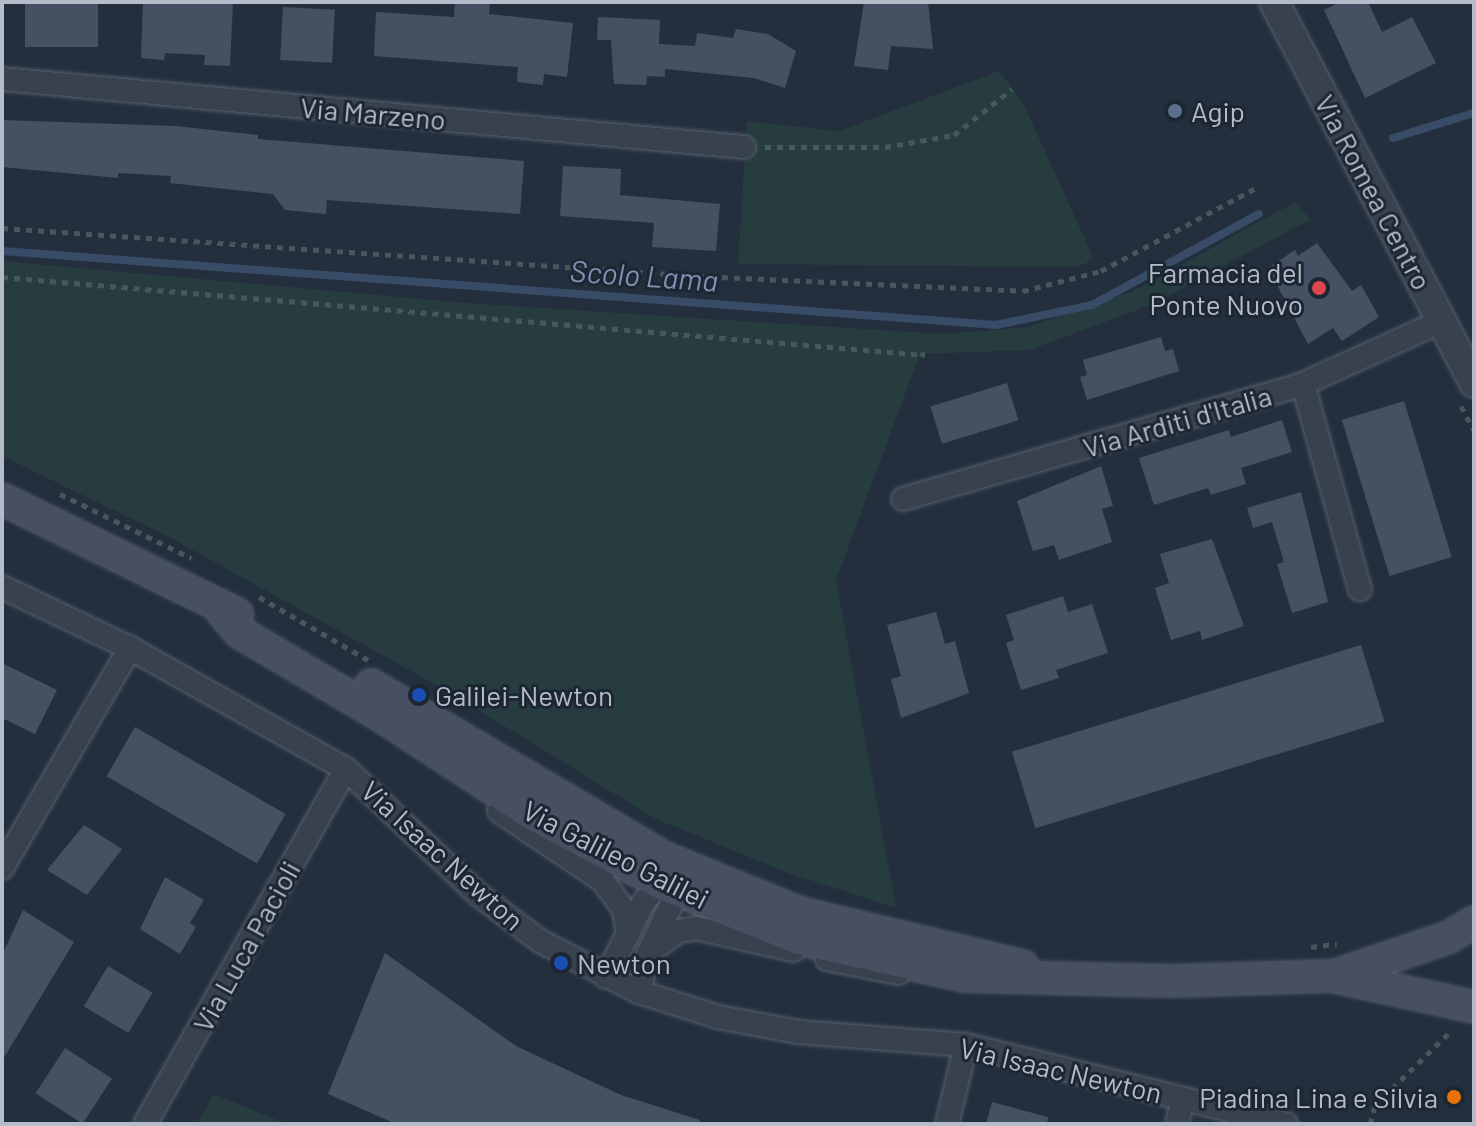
<!DOCTYPE html>
<html>
<head>
<meta charset="utf-8">
<style>
	body { margin:0 }
	#map { position:relative; width:1476px; height:1126px; overflow:hidden; background:#242f3e; font-family:Barlow,sans-serif }
	div>[style] { position:absolute }
	.green>* { inset:0; background:#263c3f }
	.stream>* { height:8px; margin:-4px; padding:0 4px; transform-origin:4px; border-radius:4px; background:#394c67 }
	.building>* { inset:0; background:#455162; transform-origin:0 0 }
	.path>* { height:5px; margin-top:-2.5px; transform-origin:0; background:repeating-linear-gradient(90deg,#44595c 0 6px,transparent 0 12px) }
	.roads { filter:drop-shadow(0 0 2px #565f6c) drop-shadow(0 0 2px #565f6c) }
	.minor>* { height:22px; margin:-11px; padding:0 11px; transform-origin:11px; border-radius:11px; background:#38414e }
	.tertiary>* { height:28px; margin:-14px; padding:0 14px; transform-origin:14px; border-radius:14px; background:#38414e }
	.secondary>* { height:30px; margin:-15px; padding:0 15px; transform-origin:15px; border-radius:15px; background:#465061 }
	.dots>* { width:22px; height:22px; translate:-50% -50%; box-sizing:border-box; border:4px solid #1d2633; border-radius:50% }
	span { translate:-50% -50%; white-space:nowrap; text-align:center; line-height:1.15; -webkit-text-stroke:6px #1d2633; paint-order:stroke }
	.poi-label { font-size:28px; color:#b4bcc9 }
	.left { translate:0 -50%; text-align:left }
	.right { translate:-100% -50%; text-align:right }
	.street-label { font-size:28px; color:#b4bcc9 }
	.water-label { font-size:30px; color:#7c92b1; font-style:italic }
	.frame { position:absolute; inset:0; border:4px solid #b4bcc9; pointer-events:none }
</style>
</head>
<body>
<div id="map">
	<div class="green">
		<i style="clip-path:polygon(999px 71px,1023px 103px,1094px 259px,1078px 267px,738px 264px,747px 121px,839px 131px)"></i>
		<i style="clip-path:polygon(1295px 202px,1311px 219px,1153px 304px,1030px 350px,920px 354px,836px 580px,896px 908px,788px 873px,654px 818px,449px 692px,169px 537px,2px 456px,2px 261px,466px 303px,941px 334px,1028px 327px,1134px 291px)"></i>
		<i style="clip-path:polygon(214px 1094px,287px 1124px,197px 1124px)"></i>
	</div>
	<div class="stream">
		<i style="left:1393px;top:138px;width:85px;rotate:-17.2deg"></i>
		<i style="left:2px;top:251px;width:997px;rotate:4.26deg"></i>
		<i style="left:996px;top:325px;width:98px;rotate:-11.8deg"></i>
		<i style="left:1092px;top:305px;width:190px;rotate:-28.6deg"></i>
	</div>
	<div class="building">
		<i style="left:25px;top:2px;width:73px;height:45px"></i>
		<i style="clip-path:polygon(143px 2px,233px 2px,230px 66px,204px 65px,205px 55px,165px 53px,164px 60px,141px 58px)"></i>
		<i style="clip-path:polygon(455px 2px,490px 3px,489px 14px,573px 23px,567px 77px,544px 74px,543px 85px,517px 82px,518px 67px,374px 56px,376px 12px,454px 17px)"></i>
		<i style="clip-path:polygon(864px 2px,928px 2px,933px 49px,891px 46px,888px 70px,854px 66px)"></i>
		<i style="clip-path:polygon(1340px 2px,1368px 2px,1382px 32px,1412px 17px,1436px 63px,1365px 98px,1324px 10px)"></i>
		<i style="left:283px;top:7px;width:52px;height:53px;rotate:3deg"></i>
		<i style="clip-path:polygon(598px 17px,660px 20px,659px 44px,695px 46px,697px 33px,733px 38px,736px 29px,768px 34px,796px 51px,785px 88px,754px 78px,665px 69px,665px 77px,647px 76px,646px 85px,614px 84px,611px 40px,597px 40px)"></i>
		<i style="clip-path:polygon(2px 120px,175px 126px,258px 135px,258px 139px,524px 161px,520px 214px,327px 200px,326px 214px,285px 210px,273px 194px,170px 183px,171px 176px,118px 173px,118px 178px,2px 167px)"></i>
		<i style="clip-path:polygon(563px 166px,621px 169px,620px 195px,720px 204px,716px 251px,652px 247px,654px 223px,560px 216px)"></i>
		<i style="clip-path:polygon(1317px 243px,1352px 291px,1361px 285px,1379px 317px,1342px 341px,1333px 328px,1308px 344px,1268px 268px,1295px 250px,1298px 256px)"></i>
		<i style="clip-path:polygon(1161px 337px,1165px 351px,1173px 349px,1179px 371px,1087px 400px,1080px 377px,1087px 375px,1083px 360px)"></i>
		<i style="left:1007px;top:383px;width:39px;height:80px;rotate:73deg"></i>
		<i style="left:1404px;top:401px;width:163px;height:65px;rotate:73deg"></i>
		<i style="clip-path:polygon(1282px 420px,1292px 452px,1241px 468px,1246px 484px,1211px 495px,1208px 488px,1154px 505px,1139px 458px,1229px 430px,1231px 437px)"></i>
		<i style="clip-path:polygon(1101px 466px,1113px 506px,1102px 509px,1112px 542px,1059px 560px,1054px 545px,1033px 551px,1017px 501px)"></i>
		<i style="clip-path:polygon(1301px 492px,1328px 602px,1292px 613px,1277px 564px,1284px 562px,1272px 522px,1253px 528px,1247px 508px)"></i>
		<i style="clip-path:polygon(1212px 539px,1244px 626px,1202px 640px,1200px 631px,1171px 640px,1155px 588px,1169px 583px,1160px 554px)"></i>
		<i style="clip-path:polygon(1063px 596px,1068px 612px,1092px 604px,1108px 653px,1056px 670px,1059px 678px,1021px 690px,1006px 643px,1014px 640px,1006px 615px)"></i>
		<i style="clip-path:polygon(936px 612px,945px 644px,955px 641px,969px 693px,901px 718px,891px 679px,901px 676px,887px 625px)"></i>
		<i style="left:1361px;top:645px;width:80px;height:365px;rotate:73deg"></i>
		<i style="clip-path:polygon(2px 663px,57px 690px,35px 734px,2px 718px)"></i>
		<i style="left:135px;top:727px;width:174px;height:57px;rotate:30deg"></i>
		<i style="clip-path:polygon(84px 825px,122px 849px,87px 895px,47px 870px)"></i>
		<i style="clip-path:polygon(165px 877px,204px 900px,190px 923px,196px 927px,180px 954px,140px 929px)"></i>
		<i style="clip-path:polygon(23px 910px,74px 942px,2px 1061px,2px 955px)"></i>
		<i style="clip-path:polygon(385px 953px,516px 1046px,621px 1095px,700px 1120px,699px 1124px,396px 1124px,328px 1094px)"></i>
		<i style="left:108px;top:966px;width:52px;height:47px;rotate:31deg"></i>
		<i style="left:65px;top:1048px;width:56px;height:54px;rotate:33deg"></i>
		<i style="clip-path:polygon(992px 1102px,1048px 1117px,1047px 1124px,986px 1124px)"></i>
	</div>
	<div class="path">
		<i style="left:765px;top:147px;width:120px"></i>
		<i style="left:885px;top:147px;width:70px;rotate:-9.9deg"></i>
		<i style="left:954px;top:135px;width:74px;rotate:-38.4deg"></i>
		<i style="left:2px;top:228px;width:698px;rotate:3.95deg"></i>
		<i style="left:698px;top:276px;width:325px;rotate:2.6deg"></i>
		<i style="left:1023px;top:291px;width:81px;rotate:-14.4deg"></i>
		<i style="left:1101px;top:271px;width:174px;rotate:-28.2deg"></i>
		<i style="left:2px;top:277px;width:926px;rotate:4.83deg"></i>
		<i style="left:925px;top:355px;width:5px;rotate:-158deg"></i>
		<i style="left:1461px;top:406px;width:27px;rotate:62deg"></i>
		<i style="left:60px;top:494px;width:146px;rotate:26deg"></i>
		<i style="left:259px;top:597px;width:126px;rotate:30deg"></i>
		<i style="left:1311px;top:947px;width:26px;rotate:-7deg"></i>
		<i style="left:1370px;top:1124px;width:20px;rotate:-75deg"></i>
		<i style="left:1375px;top:1105px;width:107px;rotate:-44.2deg"></i>
	</div>
	<div class="roads">
		<div class="minor">
			<i style="left:2px;top:79px;width:745px;rotate:5.24deg"></i>
			<i style="left:1303px;top:384px;width:213px;rotate:74.5deg"></i>
			<i style="left:903px;top:499px;width:416px;rotate:-16deg"></i>
			<i style="left:1303px;top:384px;width:153px;rotate:-24.4deg"></i>
			<i style="left:2px;top:587px;width:142px;rotate:25.5deg"></i>
			<i style="left:130px;top:648px;width:248px;rotate:29.3deg"></i>
			<i style="left:346px;top:769px;width:183px;rotate:43.5deg"></i>
			<i style="left:479px;top:895px;width:76px;rotate:37deg"></i>
			<i style="left:540px;top:941px;width:111px;rotate:27.3deg"></i>
			<i style="left:639px;top:992px;width:83px;rotate:17.6deg"></i>
			<i style="left:718px;top:1017px;width:81px;rotate:10.6deg"></i>
			<i style="left:798px;top:1032px;width:169px;rotate:4.4deg"></i>
			<i style="left:966px;top:1045px;width:330px;rotate:13.9deg"></i>
			<i style="left:499px;top:811px;width:125px;rotate:33.9deg"></i>
			<i style="left:603px;top:881px;width:36px;rotate:54deg"></i>
			<i style="left:624px;top:910px;width:25px;rotate:81deg"></i>
			<i style="left:2px;top:868px;width:255px;rotate:-59.8deg"></i>
			<i style="left:649px;top:952px;width:37px;rotate:-35deg"></i>
			<i style="left:679px;top:931px;width:17px;rotate:-10deg"></i>
			<i style="left:696px;top:928px;width:100px;rotate:12.7deg"></i>
			<i style="left:827px;top:959px;width:73px;rotate:11deg"></i>
			<i style="left:606px;top:977px;width:83px;rotate:-63.4deg"></i>
			<i style="left:643px;top:903px;width:17px;rotate:-50deg"></i>
			<i style="left:654px;top:890px;width:24px;rotate:-19deg"></i>
			<i style="left:639px;top:992px;width:41px;rotate:-76deg"></i>
			<i style="left:649px;top:952px;width:52px;rotate:-64.9deg"></i>
			<i style="left:671px;top:905px;width:9px;rotate:-84deg"></i>
			<i style="left:672px;top:896px;width:20px;rotate:-123deg"></i>
			<i style="left:145px;top:1124px;width:408px;rotate:-60.5deg"></i>
			<i style="left:947px;top:1124px;width:81px;rotate:-76.5deg"></i>
			<i style="left:1177px;top:1124px;width:26px;rotate:-77deg"></i>
		</div>
		<div class="tertiary">
			<i style="left:1274px;top:2px;width:430px;rotate:62.3deg"></i>
		</div>
		<div class="secondary">
			<i style="left:2px;top:499px;width:262px;rotate:26.1deg"></i>
			<i style="left:220px;top:609px;width:30px;rotate:50deg"></i>
			<i style="left:239px;top:632px;width:164px;rotate:30.5deg"></i>
			<i style="left:380px;top:715px;width:179px;rotate:33.2deg"></i>
			<i style="left:530px;top:813px;width:152px;rotate:28.2deg"></i>
			<i style="left:664px;top:885px;width:145px;rotate:21.8deg"></i>
			<i style="left:799px;top:939px;width:170px;rotate:12.6deg"></i>
			<i style="left:965px;top:976px;width:206px;rotate:1.4deg"></i>
			<i style="left:1171px;top:981px;width:161px;rotate:-1.8deg"></i>
			<i style="left:1332px;top:976px;width:145px;rotate:12.3deg"></i>
			<i style="left:371px;top:685px;width:341px;rotate:30.5deg"></i>
			<i style="left:665px;top:858px;width:146px;rotate:22.2deg"></i>
			<i style="left:800px;top:913px;width:229px;rotate:13.4deg"></i>
			<i style="left:1334px;top:976px;width:121px;rotate:-18.7deg"></i>
			<i style="left:1449px;top:937px;width:29px;rotate:-31deg"></i>
		</div>
	</div>
	<div class="dots">
		<i style="left:1175px;top:111px;background:#5c6f8a"></i>
		<i style="left:1319px;top:288px;background:#e0444e"></i>
		<i style="left:419px;top:695px;background:#1a4fb4"></i>
		<i style="left:561px;top:963px;background:#1a4fb4"></i>
		<i style="left:1454px;top:1097px;background:#e8710a"></i>
	</div>
	<div class="poi-label">
		<span class="left" style="left:1191px;top:111px">Agip</span>
		<span class="right" style="left:1303px;top:288px">Farmacia del<br>Ponte Nuovo</span>
		<span class="left" style="left:435px;top:695px">Galilei-Newton</span>
		<span class="left" style="left:577px;top:963px">Newton</span>
		<span class="right" style="left:1438px;top:1097px">Piadina Lina e Silvia</span>
	</div>
	<div class="street-label">
		<span style="left:373px;top:113px;rotate:5deg">Via Marzeno</span>
		<span style="left:1374px;top:192px;rotate:62deg">Via Romea Centro</span>
		<span style="left:1177px;top:421px;rotate:-16deg">Via Arditi d'Italia</span>
		<span style="left:616px;top:854px;rotate:27deg">Via Galileo Galilei</span>
		<span style="left:443px;top:855px;rotate:42deg">Via Isaac Newton</span>
		<span style="left:246px;top:946px;rotate:-61deg">Via Luca Pacioli</span>
		<span style="left:1061px;top:1070px;rotate:13deg">Via Isaac Newton</span>
	</div>
	<div class="water-label">
		<span style="left:644px;top:275px;rotate:4deg">Scolo Lama</span>
	</div>
	<div class="frame"></div>
</div>
</body>
</html>
